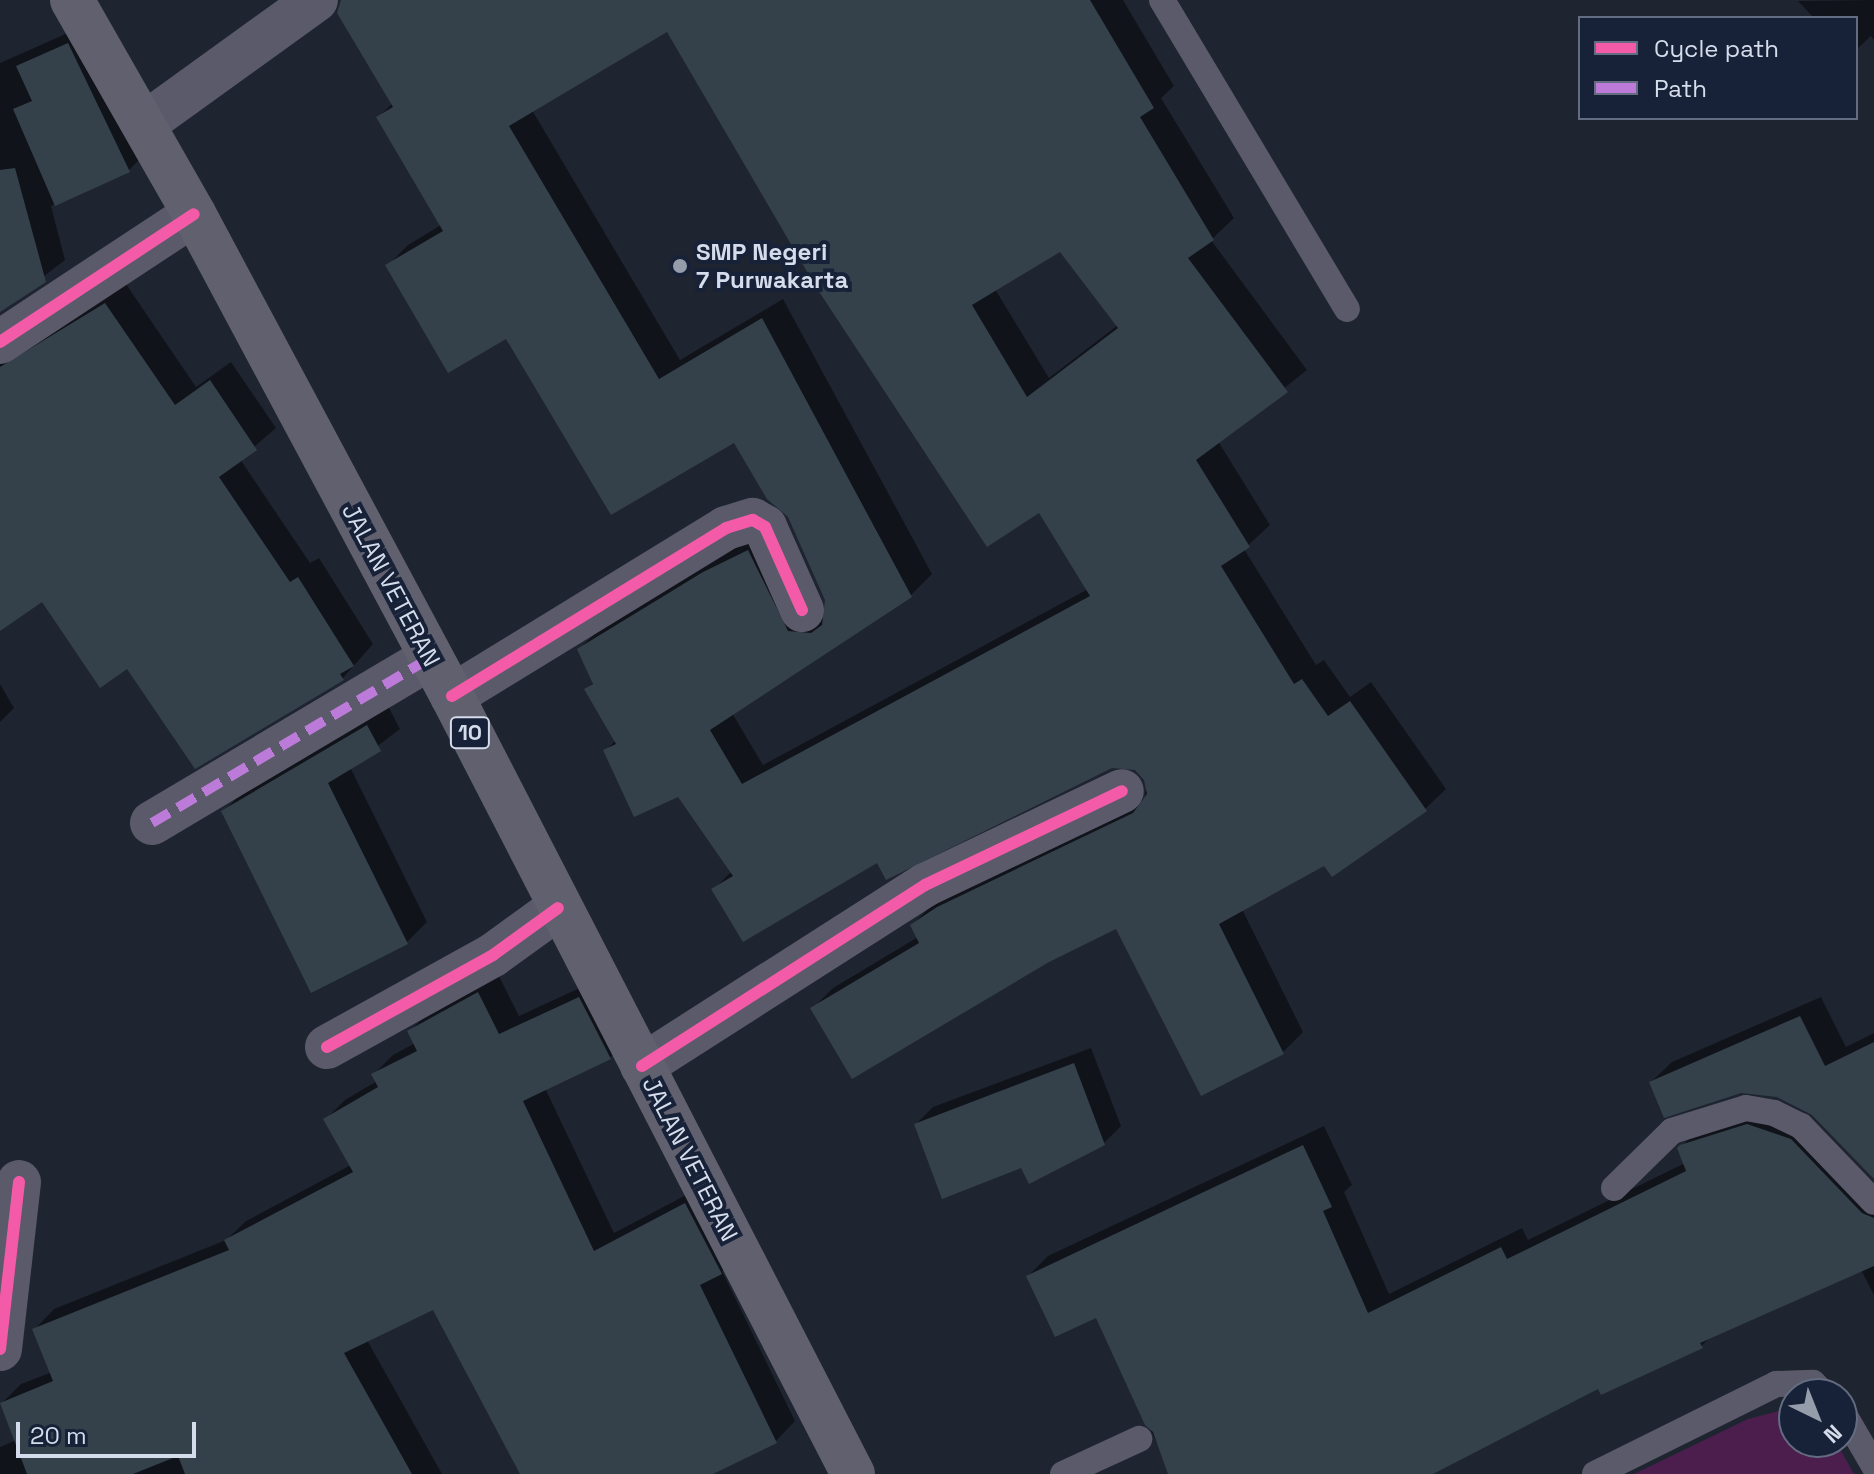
<!DOCTYPE html>
<html>
<head>
<meta charset="utf-8">
<style>
	body { margin:0 }
	#map { position:relative; width:1874px; height:1474px; overflow:hidden; background:#1f2530; font-family:"Space Grotesk",sans-serif }
	div>[style] { position:absolute }
	.green>* { inset:0; background:#4c1e4d }
	.shadow>* { inset:0; background:#0007 }
	.building>* { inset:0; background:#34414b }
	.lane>* { height:26px; margin:-13px; padding:0 13px; transform-origin:13px; border-radius:13px; background:#5b5a6a }
	.street>* { height:44px; margin:-22px; padding:0 22px; transform-origin:22px; border-radius:22px; background:#5b5a6a }
	.highway>* { height:44px; margin:-22px; padding:0 22px; transform-origin:22px; border-radius:22px; background:#60606f }
	.quiet>* { height:10px; margin-top:-5px; transform-origin:0; background:repeating-linear-gradient(90deg,#bd7bd9 0 20px,transparent 0 30px) }
	.cycleway>* { height:12px; margin:-6px; padding:0 6px; transform-origin:6px; border-radius:6px; background:#f35aa7 }
	.dots>* { width:22px; height:22px; translate:-50% -50%; box-sizing:border-box; border:4px solid #172238; border-radius:50% }
	span { translate:-50% -50%; white-space:nowrap; text-align:center; line-height:1.15; -webkit-text-stroke:8px #172238; paint-order:stroke }
	.shield-label span { padding:2px 6px; background:#172238; border:2px solid; border-radius:6px; -webkit-text-stroke-width:0 }
	.shield-label { font-size:22px; color:#d5dceb; font-weight:700 }
	.poi-label { font-size:24px; color:#d5dceb; font-weight:700 }
	.left { translate:0 -50%; text-align:left }
	.street-label { font-size:24px; color:#d5dceb }
	.legend { position:absolute; left:1578px; top:16px; width:280px; height:104px; box-sizing:border-box; background:#172238; border:2px solid #636c80; margin:0; padding:10px 14px; list-style:none; font-size:24px; color:#d5dceb }
	.legend li { display:flex; align-items:center; gap:16px; height:40px }
	.legend b { width:40px; border:2px solid #636c80 }
	.north { position:absolute; left:1778px; top:1378px; width:80px; height:80px; box-sizing:border-box; background:#172238; border:2px solid #636c80; border-radius:50%; rotate:137deg; font-size:22px; font-weight:700; line-height:32px; text-align:center; color:#d5dceb }
	.north::after { content:''; display:block; margin:auto; width:28px; height:36px; background:#959caa; clip-path:polygon(50% 0,100% 100%,50% 72%,0 100%) }
	.scale { position:absolute; left:16px; top:1422px; width:180px; height:36px; box-sizing:border-box; border:4px solid #d5dceb; border-top:0; padding-left:10px; font-size:24px; line-height:28px; white-space:nowrap; color:#d5dceb; -webkit-text-stroke:6px #172238; paint-order:stroke }
</style>
</head>
<body>
<div id="map">
	<div class="green">
		<i style="clip-path:polygon(1794px 1407px,1794px 1442px,1836px 1442px,1854px 1474px,1634px 1474px,1748px 1419px)"></i>
	</div>
	<div class="shadow">
		<i style="clip-path:polygon(evenodd,347px 0,1123px 0,1174px 86px,1161px 98px,1234px 218px,1211px 240px,1307px 370px,1218px 441px,1270px 525px,1244px 549px,1316px 665px,1324px 660px,1350px 697px,1371px 682px,1446px 789px,1425px 809px,1242px 909px,1303px 1032px,1283px 1052px,1117px 926px,813px 1008px,833px 988px,918px 937px,912px 925px,933px 904px,1145px 798px,1147px 780px,1136px 768px,1111px 766px,878px 860px,714px 889px,732px 871px,679px 794px,605px 751px,616px 740px,586px 689px,594px 682px,579px 649px,600px 629px,726px 551px,769px 531px,809px 611px,825px 612px,827px 600px,789px 516px,735px 440px,507px 336px,387px 266px,408px 245px,441px 225px,378px 117px,393px 103px,347px 0,668px 29px,1039px 511px,1088px 589px,763px 765px,732px 713px,911px 595px,932px 574px,783px 299px,680px 360px,532px 110px,668px 29px,347px 0,1061px 249px,1118px 325px,1049px 378px,995px 289px,1061px 249px)"></i>
		<i style="clip-path:polygon(1874px 0,1874px 40px,1871px 36px,1856px 50px,1856px 18px,1814px 18px,1798px 1px)"></i>
		<i style="clip-path:polygon(88px 24px,149px 150px,129px 170px,51px 206px,65px 260px,0 310px,0 63px)"></i>
		<i style="clip-path:polygon(126px 284px,196px 387px,231px 362px,276px 428px,240px 459px,310px 563px,319px 558px,373px 644px,342px 679px,128px 667px,43px 599px,0 628px,0 336px)"></i>
		<i style="clip-path:polygon(0 684px,14px 708px,0 722px)"></i>
		<i style="clip-path:polygon(388px 706px,400px 729px,350px 767px,427px 922px,407px 942px,312px 991px,223px 812px,244px 791px)"></i>
		<i style="clip-path:polygon(498px 974px,519px 1016px,599px 979px,629px 1038px,610px 1058px,545px 1088px,614px 1233px,705px 1185px,740px 1253px,722px 1271px,795px 1421px,776px 1441px,709px 1474px,521px 1474px,433px 1307px,367px 1340px,442px 1474px,0 1474px,0 1447px,16px 1440px,1px 1404px,21px 1384px,52px 1372px,35px 1329px,54px 1309px,226px 1240px,246px 1221px,351px 1165px,325px 1120px,345px 1100px,377px 1081px,374px 1074px,393px 1055px,415px 1043px,409px 1032px,429px 1012px)"></i>
		<i style="clip-path:polygon(1821px 997px,1846px 1047px,1874px 1033px,1874px 1176px,1809px 1110px,1778px 1095px,1651px 1082px,1672px 1062px)"></i>
		<i style="clip-path:polygon(1091px 1048px,1121px 1126px,1104px 1143px,1022px 1165px,916px 1124px,933px 1107px)"></i>
		<i style="clip-path:polygon(1769px 1105px,1874px 1184px,1874px 1295px,1861px 1270px,1712px 1336px,1701px 1346px,1599px 1387px,1429px 1474px,1172px 1474px,1096px 1316px,1028px 1276px,1048px 1256px,1324px 1126px,1352px 1185px,1344px 1192px,1389px 1294px,1522px 1228px,1528px 1240px,1685px 1163px,1679px 1149px,1703px 1125px)"></i>
	</div>
	<div class="building">
		<i style="clip-path:polygon(evenodd,341px 0,1090px 0,1154px 108px,1140px 117px,1214px 240px,1188px 258px,1288px 392px,1196px 460px,1250px 547px,1221px 566px,1294px 684px,1302px 679px,1328px 716px,1350px 701px,1427px 811px,1332px 877px,1324px 866px,1219px 924px,1284px 1054px,1201px 1096px,1116px 929px,1049px 962px,852px 1079px,810px 1008px,919px 943px,910px 925px,937px 907px,1133px 813px,1147px 794px,1144px 780px,1135px 770px,1112px 768px,886px 880px,877px 863px,743px 942px,711px 889px,733px 876px,678px 797px,634px 817px,603px 750px,616px 744px,584px 689px,593px 684px,577px 649px,703px 572px,748px 550px,788px 631px,811px 633px,822px 625px,825px 600px,788px 517px,767px 499px,734px 443px,611px 515px,506px 339px,448px 373px,385px 265px,443px 231px,376px 117px,393px 107px,337px 13px,341px 0,667px 32px,816px 287px,987px 547px,1039px 513px,1090px 596px,742px 784px,710px 730px,912px 597px,762px 318px,659px 379px,509px 126px,667px 32px,341px 0,1060px 252px,1118px 328px,1027px 397px,972px 305px,1060px 252px)"></i>
		<i style="clip-path:polygon(68px 43px,130px 172px,55px 206px,13px 109px,32px 101px,16px 66px)"></i>
		<i style="clip-path:polygon(15px 168px,46px 282px,0 312px,0 170px)"></i>
		<i style="clip-path:polygon(105px 303px,175px 405px,210px 380px,257px 450px,219px 477px,290px 582px,298px 577px,354px 666px,340px 674px,344px 680px,195px 769px,127px 669px,100px 688px,42px 602px,0 631px,0 367px)"></i>
		<i style="clip-path:polygon(367px 725px,381px 751px,328px 783px,408px 944px,311px 993px,221px 811px)"></i>
		<i style="clip-path:polygon(478px 992px,499px 1034px,579px 997px,611px 1059px,523px 1101px,594px 1251px,685px 1203px,722px 1274px,700px 1285px,777px 1443px,713px 1474px,520px 1474px,433px 1310px,344px 1353px,412px 1474px,185px 1474px,178px 1456px,133px 1474px,27px 1474px,0 1403px,53px 1381px,32px 1329px,229px 1250px,224px 1240px,353px 1172px,323px 1119px,378px 1087px,371px 1074px,417px 1051px,407px 1031px)"></i>
		<i style="clip-path:polygon(1800px 1016px,1825px 1066px,1874px 1042px,1874px 1179px,1812px 1115px,1777px 1097px,1741px 1093px,1664px 1118px,1649px 1082px)"></i>
		<i style="clip-path:polygon(1074px 1063px,1105px 1145px,1029px 1184px,1021px 1168px,942px 1199px,914px 1124px)"></i>
		<i style="clip-path:polygon(1747px 1124px,1791px 1139px,1862px 1213px,1874px 1218px,1874px 1266px,1700px 1343px,1703px 1348px,1601px 1395px,1598px 1389px,1433px 1474px,1168px 1474px,1153px 1432px,1145px 1425px,1096px 1318px,1055px 1337px,1026px 1276px,1303px 1145px,1332px 1207px,1323px 1211px,1368px 1313px,1501px 1247px,1507px 1259px,1686px 1171px,1677px 1148px,1680px 1145px)"></i>
	</div>
	<div class="lane">
		<i style="left:1162px;top:0;width:360px;rotate:59.1deg"></i>
		<i style="left:1614px;top:1188px;width:81px;rotate:-44.5deg"></i>
		<i style="left:1672px;top:1131px;width:77px;rotate:-17.3deg"></i>
		<i style="left:1746px;top:1108px;width:28px;rotate:10deg"></i>
		<i style="left:1774px;top:1113px;width:30px;rotate:26deg"></i>
		<i style="left:1801px;top:1126px;width:105px;rotate:46.2deg"></i>
		<i style="left:1842px;top:1411px;width:64px;rotate:59.8deg"></i>
		<i style="left:1063px;top:1474px;width:84px;rotate:-24.7deg"></i>
		<i style="left:1595px;top:1474px;width:202px;rotate:-26.4deg"></i>
		<i style="left:1776px;top:1384px;width:37px;rotate:-2deg"></i>
		<i style="left:1813px;top:1383px;width:16px;rotate:45deg"></i>
	</div>
	<div class="street">
		<i style="left:144px;top:124px;width:212px;rotate:-35.8deg"></i>
		<i style="left:0;top:342px;width:232px;rotate:-33.4deg"></i>
		<i style="left:452px;top:696px;width:321px;rotate:-31.5deg"></i>
		<i style="left:726px;top:528px;width:28px;rotate:-17deg"></i>
		<i style="left:753px;top:520px;width:14px;rotate:30deg"></i>
		<i style="left:765px;top:527px;width:91px;rotate:66deg"></i>
		<i style="left:152px;top:823px;width:323px;rotate:-30.7deg"></i>
		<i style="left:327px;top:1047px;width:190px;rotate:-29deg"></i>
		<i style="left:493px;top:955px;width:80px;rotate:-35.9deg"></i>
		<i style="left:642px;top:1066px;width:336px;rotate:-32.6deg"></i>
		<i style="left:925px;top:885px;width:218px;rotate:-25.5deg"></i>
		<i style="left:0;top:1349px;width:168px;rotate:-83.5deg"></i>
	</div>
	<div class="highway">
		<i style="left:72px;top:0;width:246px;rotate:60.3deg"></i>
		<i style="left:194px;top:214px;width:547px;rotate:61.84deg"></i>
		<i style="left:452px;top:696px;width:875px;rotate:62.73deg"></i>
	</div>
	<div class="quiet">
		<i style="left:152px;top:823px;width:323px;rotate:-30.7deg"></i>
	</div>
	<div class="cycleway">
		<i style="left:0;top:342px;width:232px;rotate:-33.4deg"></i>
		<i style="left:452px;top:696px;width:321px;rotate:-31.5deg"></i>
		<i style="left:726px;top:528px;width:28px;rotate:-17deg"></i>
		<i style="left:753px;top:520px;width:14px;rotate:30deg"></i>
		<i style="left:765px;top:527px;width:91px;rotate:66deg"></i>
		<i style="left:327px;top:1047px;width:190px;rotate:-29deg"></i>
		<i style="left:493px;top:955px;width:80px;rotate:-35.9deg"></i>
		<i style="left:642px;top:1066px;width:336px;rotate:-32.6deg"></i>
		<i style="left:925px;top:885px;width:218px;rotate:-25.5deg"></i>
		<i style="left:0;top:1349px;width:168px;rotate:-83.5deg"></i>
	</div>
	<div class="dots">
		<i style="left:680px;top:266px;background:#959caa"></i>
	</div>
	<div class="shield-label">
		<span style="left:470px;top:733px">10</span>
	</div>
	<div class="poi-label">
		<span class="left" style="left:696px;top:266px">SMP Negeri<br>7 Purwakarta</span>
	</div>
	<div class="street-label">
		<span style="left:391px;top:585px;rotate:62deg">JALAN VETERAN</span>
		<span style="left:690px;top:1159px;rotate:63deg">JALAN VETERAN</span>
	</div>
	<ul class="legend">
	<li><b style="height:10px;background:#f35aa7"></b>Cycle path</li>
	<li><b style="height:10px;background:#bd7bd9"></b>Path</li>
	</ul>
	<div class="north">N</div>
	<div class="scale">20 m</div>
</div>
</body>
</html>
